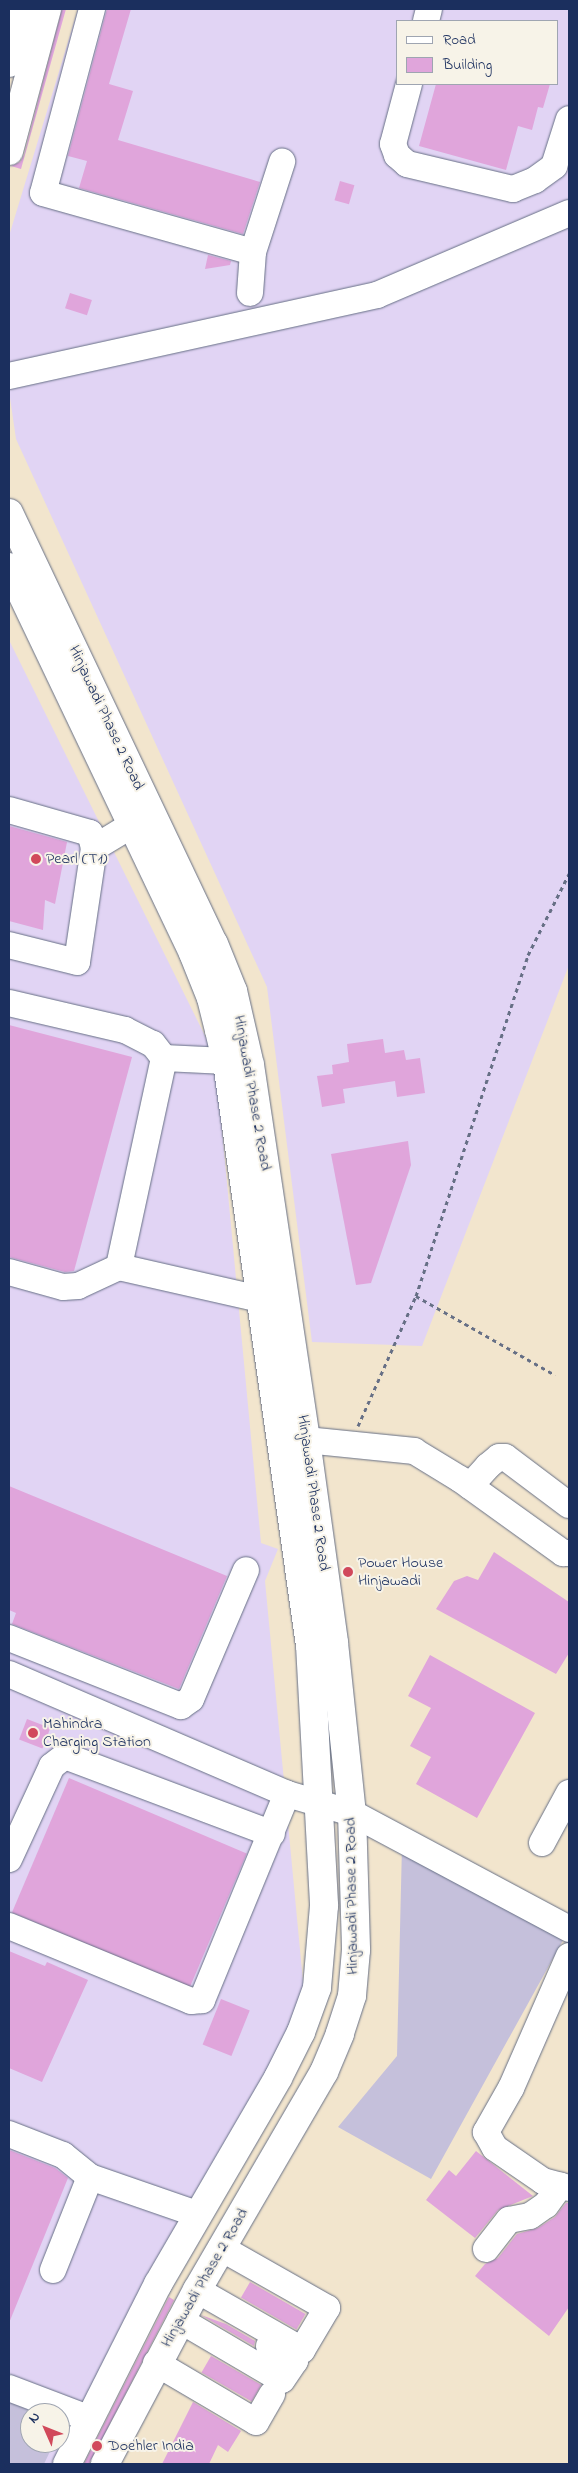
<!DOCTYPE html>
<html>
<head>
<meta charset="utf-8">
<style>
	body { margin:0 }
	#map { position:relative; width:578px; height:2473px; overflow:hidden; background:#f2e5cd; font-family:"Indie Flower",sans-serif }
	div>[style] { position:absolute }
	.built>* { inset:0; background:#e1d4f4 }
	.industrial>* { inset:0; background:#c5c0db }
	.building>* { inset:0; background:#e0a5db; transform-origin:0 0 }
	.path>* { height:3px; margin-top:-1.5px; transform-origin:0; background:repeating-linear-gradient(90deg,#666f85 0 4px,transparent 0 8px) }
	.roads { filter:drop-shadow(0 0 1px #666f85) drop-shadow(0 0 1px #666f85) }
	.minor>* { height:26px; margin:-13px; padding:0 13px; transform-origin:13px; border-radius:13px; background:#fff }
	.major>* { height:28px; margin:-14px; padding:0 14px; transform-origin:14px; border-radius:14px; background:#fff }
	.dots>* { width:14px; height:14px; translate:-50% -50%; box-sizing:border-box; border:2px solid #f7f3e8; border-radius:50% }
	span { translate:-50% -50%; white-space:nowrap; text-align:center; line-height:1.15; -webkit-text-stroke:4px #f7f3e8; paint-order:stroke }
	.street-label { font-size:16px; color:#1b2f5e }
	.poi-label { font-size:16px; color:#1b2f5e }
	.left { translate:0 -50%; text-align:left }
	.frame { position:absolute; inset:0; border:10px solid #1b2f5e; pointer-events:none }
	.legend { position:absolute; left:396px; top:20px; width:162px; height:65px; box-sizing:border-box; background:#f7f3e8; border:1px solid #9fa5b1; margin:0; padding:6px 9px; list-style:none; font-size:15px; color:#1b2f5e }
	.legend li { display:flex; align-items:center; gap:10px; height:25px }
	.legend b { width:25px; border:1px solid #9fa5b1 }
	.north { position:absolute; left:20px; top:2403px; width:50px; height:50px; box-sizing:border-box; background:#f7f3e8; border:1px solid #9fa5b1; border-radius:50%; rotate:314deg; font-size:14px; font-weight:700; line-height:20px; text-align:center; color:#1b2f5e }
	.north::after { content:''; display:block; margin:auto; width:18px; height:22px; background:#d1495b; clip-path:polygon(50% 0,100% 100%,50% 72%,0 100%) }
</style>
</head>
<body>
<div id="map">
	<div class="built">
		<i style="clip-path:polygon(evenodd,78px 9px,569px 9px,569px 965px,422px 1346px,312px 1342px,267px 987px,16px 439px,9px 391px,9px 236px,78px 9px,397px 21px,557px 21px,557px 84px,397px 84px,397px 21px)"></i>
		<i style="clip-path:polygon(evenodd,9px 640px,215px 1056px,261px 1543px,278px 1549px,265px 1581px,306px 2013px,55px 2464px,9px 2464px,9px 640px,30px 2413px,60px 2413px,60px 2443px,30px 2443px,30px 2413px)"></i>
	</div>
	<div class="industrial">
		<i style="clip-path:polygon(402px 1845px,567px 1933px,431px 2179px,338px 2127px,397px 2056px)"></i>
		<i style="clip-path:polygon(9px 2402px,36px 2413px,30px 2413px,30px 2443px,54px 2443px,44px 2464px,9px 2464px)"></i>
	</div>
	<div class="building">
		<i style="clip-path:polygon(62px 9px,66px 9px,21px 169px,11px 166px,20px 162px,24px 155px)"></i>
		<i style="clip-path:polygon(107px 9px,131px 9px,109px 84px,133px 91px,118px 140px,260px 182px,243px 234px,79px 188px,87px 161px,68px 156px)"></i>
		<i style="clip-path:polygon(436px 84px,550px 84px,543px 108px,538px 107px,532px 130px,518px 126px,506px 170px,419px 146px)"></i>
		<i style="left:340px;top:181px;width:15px;height:20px;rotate:16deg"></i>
		<i style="clip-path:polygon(208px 255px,231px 261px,230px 265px,205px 269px)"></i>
		<i style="left:70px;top:293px;width:23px;height:16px;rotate:18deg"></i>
		<i style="clip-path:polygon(9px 826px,67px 842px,55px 904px,45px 900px,43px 930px,9px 921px)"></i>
		<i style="clip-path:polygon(9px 1025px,132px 1057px,74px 1271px,65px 1272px,9px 1257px)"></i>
		<i style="clip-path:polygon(383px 1039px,385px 1053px,404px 1050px,406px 1060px,420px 1058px,425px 1093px,397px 1097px,395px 1081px,343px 1089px,345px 1103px,322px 1107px,317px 1076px,333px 1074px,332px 1065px,349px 1062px,347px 1044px)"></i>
		<i style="clip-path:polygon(408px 1141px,411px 1165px,371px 1283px,356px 1285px,331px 1154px)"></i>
		<i style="clip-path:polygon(9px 1486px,227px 1576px,179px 1689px,12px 1624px,16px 1613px,9px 1610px)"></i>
		<i style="clip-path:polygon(494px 1552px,569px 1602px,569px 1653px,556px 1674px,436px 1609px,454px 1581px,467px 1576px,478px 1580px)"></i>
		<i style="clip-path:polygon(430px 1655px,535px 1713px,477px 1818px,416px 1784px,431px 1757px,410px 1746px,431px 1708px,408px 1696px)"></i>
		<i style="left:27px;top:1719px;width:25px;height:22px;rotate:21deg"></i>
		<i style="left:69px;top:1778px;width:193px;height:146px;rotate:23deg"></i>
		<i style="clip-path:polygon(9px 1951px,45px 1966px,47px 1962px,88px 1980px,42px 2082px,9px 2068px)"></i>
		<i style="left:221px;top:1999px;width:31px;height:49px;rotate:22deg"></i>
		<i style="clip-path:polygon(9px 2150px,55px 2168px,68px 2178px,9px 2323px)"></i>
		<i style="clip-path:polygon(476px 2151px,533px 2196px,498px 2210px,475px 2238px,426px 2200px,449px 2170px,456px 2176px)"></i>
		<i style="clip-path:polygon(566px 2203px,569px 2203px,569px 2307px,549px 2336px,475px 2276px,485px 2264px,498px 2258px,517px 2234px,538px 2228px,555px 2217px)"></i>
		<i style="left:250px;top:2282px;width:64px;height:18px;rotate:30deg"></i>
		<i style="clip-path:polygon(169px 2297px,174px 2300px,89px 2464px,84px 2464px)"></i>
		<i style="clip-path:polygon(201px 2315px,226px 2324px,255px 2341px,254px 2346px)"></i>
		<i style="left:211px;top:2356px;width:58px;height:19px;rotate:30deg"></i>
		<i style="clip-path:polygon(193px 2402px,241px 2431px,228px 2452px,218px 2445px,209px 2464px,162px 2464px)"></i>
	</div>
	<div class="path">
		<i style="left:416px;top:1296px;width:160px;rotate:29.6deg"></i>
		<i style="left:358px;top:1426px;width:142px;rotate:-66deg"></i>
		<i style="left:416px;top:1296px;width:359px;rotate:-71.8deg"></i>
		<i style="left:528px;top:955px;width:91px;rotate:-63.2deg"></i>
	</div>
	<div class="roads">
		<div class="minor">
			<i style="left:92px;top:9px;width:190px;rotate:104.9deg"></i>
			<i style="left:43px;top:193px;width:218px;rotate:15.7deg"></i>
			<i style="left:253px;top:252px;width:41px;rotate:94.2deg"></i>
			<i style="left:426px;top:21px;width:12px;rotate:-76deg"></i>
			<i style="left:409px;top:84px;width:62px;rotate:104.9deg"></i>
			<i style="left:393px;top:144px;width:12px;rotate:70deg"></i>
			<i style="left:397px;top:155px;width:13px;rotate:42deg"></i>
			<i style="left:407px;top:164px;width:109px;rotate:13.3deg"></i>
			<i style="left:513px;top:189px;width:24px;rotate:-22deg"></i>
			<i style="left:535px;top:180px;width:24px;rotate:-36deg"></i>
			<i style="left:554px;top:166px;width:49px;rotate:-72.3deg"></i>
			<i style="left:253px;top:252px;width:95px;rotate:-72.1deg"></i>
			<i style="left:9px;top:376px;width:377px;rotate:-12.4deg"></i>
			<i style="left:377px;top:295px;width:209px;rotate:-23.1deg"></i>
			<i style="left:9px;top:810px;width:84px;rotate:15.9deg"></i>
			<i style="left:90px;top:833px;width:16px;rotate:75deg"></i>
			<i style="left:94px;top:848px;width:115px;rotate:98.5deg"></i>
			<i style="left:77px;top:962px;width:70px;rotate:-166deg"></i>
			<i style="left:94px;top:848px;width:44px;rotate:-31.2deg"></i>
			<i style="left:9px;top:1003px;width:119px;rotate:13.1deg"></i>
			<i style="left:125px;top:1030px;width:31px;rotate:27deg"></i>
			<i style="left:153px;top:1044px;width:18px;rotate:52deg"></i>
			<i style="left:164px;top:1058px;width:214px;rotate:102.2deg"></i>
			<i style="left:164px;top:1058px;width:62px;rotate:2.8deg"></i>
			<i style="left:9px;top:1272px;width:56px;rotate:15.5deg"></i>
			<i style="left:63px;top:1287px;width:15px;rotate:-4deg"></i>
			<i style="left:78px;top:1286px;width:45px;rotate:-24.9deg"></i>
			<i style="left:119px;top:1267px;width:145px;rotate:12.8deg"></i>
			<i style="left:306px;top:1440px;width:109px;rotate:5.8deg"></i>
			<i style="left:414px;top:1451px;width:54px;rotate:31.3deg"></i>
			<i style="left:460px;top:1479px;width:127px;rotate:35.7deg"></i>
			<i style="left:563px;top:1553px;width:6px"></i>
			<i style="left:470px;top:1486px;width:27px;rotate:-48deg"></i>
			<i style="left:488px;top:1466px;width:14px;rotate:-39deg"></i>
			<i style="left:499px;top:1457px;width:6px"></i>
			<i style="left:505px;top:1457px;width:80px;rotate:36.9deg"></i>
			<i style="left:9px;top:1638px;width:185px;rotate:21.6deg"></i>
			<i style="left:181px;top:1706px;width:12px;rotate:-35deg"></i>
			<i style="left:191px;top:1699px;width:140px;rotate:-66.9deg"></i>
			<i style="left:9px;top:1674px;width:303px;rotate:23.3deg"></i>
			<i style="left:287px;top:1794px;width:68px;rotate:16.3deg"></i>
			<i style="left:352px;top:1813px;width:246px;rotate:28.1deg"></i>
			<i style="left:542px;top:1843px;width:57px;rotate:-61.6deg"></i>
			<i style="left:9px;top:1859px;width:102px;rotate:-65.2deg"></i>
			<i style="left:52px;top:1766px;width:16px;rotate:-38deg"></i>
			<i style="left:65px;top:1756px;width:221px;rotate:20.6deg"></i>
			<i style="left:9px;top:1926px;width:197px;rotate:22.4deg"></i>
			<i style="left:191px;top:2001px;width:11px;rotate:-5deg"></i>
			<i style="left:202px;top:2000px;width:223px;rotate:-67.6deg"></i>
			<i style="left:569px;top:1956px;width:144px;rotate:113.7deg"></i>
			<i style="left:511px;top:2088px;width:51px;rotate:119.6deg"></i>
			<i style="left:486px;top:2132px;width:18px;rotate:61deg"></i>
			<i style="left:495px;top:2148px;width:58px;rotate:34.5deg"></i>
			<i style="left:543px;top:2181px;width:27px;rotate:15deg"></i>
			<i style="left:9px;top:2134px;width:58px;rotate:21.3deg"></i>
			<i style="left:63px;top:2155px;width:35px;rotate:39deg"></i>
			<i style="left:90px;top:2177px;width:113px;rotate:19.1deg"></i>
			<i style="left:486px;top:2249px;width:37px;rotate:-52deg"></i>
			<i style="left:509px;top:2220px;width:21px;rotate:-11deg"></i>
			<i style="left:530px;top:2216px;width:19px;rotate:-35deg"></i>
			<i style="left:546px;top:2205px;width:24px;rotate:-54deg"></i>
			<i style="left:53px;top:2270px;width:100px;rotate:-68.3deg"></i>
			<i style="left:197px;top:2290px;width:121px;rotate:29.7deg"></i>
			<i style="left:302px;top:2350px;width:49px;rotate:-59.2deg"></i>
			<i style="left:327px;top:2308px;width:122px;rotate:-150.5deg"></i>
			<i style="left:180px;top:2320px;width:118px;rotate:30.5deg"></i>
			<i style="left:282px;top:2380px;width:23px;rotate:-56deg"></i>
			<i style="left:295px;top:2361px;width:30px;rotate:-150deg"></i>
			<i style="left:156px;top:2363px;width:116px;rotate:30.5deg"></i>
			<i style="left:256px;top:2422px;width:32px;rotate:-60deg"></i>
			<i style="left:9px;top:2388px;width:85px;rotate:20.8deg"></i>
		</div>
		<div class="major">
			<i style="left:9px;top:63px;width:56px;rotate:-75.5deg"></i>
			<i style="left:9px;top:151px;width:147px;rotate:-75deg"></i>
			<i style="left:9px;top:513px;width:477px;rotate:64.6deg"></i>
			<i style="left:214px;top:944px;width:51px;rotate:68deg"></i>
			<i style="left:233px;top:991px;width:76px;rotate:77.1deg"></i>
			<i style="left:250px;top:1065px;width:379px;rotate:81.5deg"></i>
			<i style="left:306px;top:1440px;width:205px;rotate:82.1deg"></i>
			<i style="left:334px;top:1643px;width:171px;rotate:84deg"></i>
			<i style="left:352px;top:1813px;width:137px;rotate:88.3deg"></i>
			<i style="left:356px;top:1950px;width:46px;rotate:95deg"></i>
			<i style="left:352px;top:1996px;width:40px;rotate:108deg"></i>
			<i style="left:340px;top:2034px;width:41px;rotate:112.8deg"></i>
			<i style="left:324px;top:2072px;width:252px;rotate:120.2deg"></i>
			<i style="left:197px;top:2290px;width:197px;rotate:117.9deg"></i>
			<i style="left:9px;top:567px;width:428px;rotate:64.5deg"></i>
			<i style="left:193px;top:953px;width:48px;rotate:68.2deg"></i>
			<i style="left:211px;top:998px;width:33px;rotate:76deg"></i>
			<i style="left:219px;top:1030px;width:40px;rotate:77deg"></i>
			<i style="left:228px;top:1069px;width:582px;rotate:81.9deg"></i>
			<i style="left:310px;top:1645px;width:261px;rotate:86.9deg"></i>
			<i style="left:324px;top:1906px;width:82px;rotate:94.9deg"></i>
			<i style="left:317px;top:1988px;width:47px;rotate:110deg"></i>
			<i style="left:301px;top:2032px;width:51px;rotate:116.6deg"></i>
			<i style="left:278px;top:2078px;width:238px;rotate:120.2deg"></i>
			<i style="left:158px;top:2284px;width:202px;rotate:116.8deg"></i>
		</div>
	</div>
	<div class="dots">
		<i style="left:36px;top:859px;background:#d1495b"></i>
		<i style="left:348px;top:1572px;background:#d1495b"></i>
		<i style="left:33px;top:1733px;background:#d1495b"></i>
		<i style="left:97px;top:2446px;background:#d1495b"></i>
	</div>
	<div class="street-label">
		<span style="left:106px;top:718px;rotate:65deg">Hinjawadi Phase 2 Road</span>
		<span style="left:252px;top:1093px;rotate:80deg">Hinjawadi Phase 2 Road</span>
		<span style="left:313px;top:1493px;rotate:82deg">Hinjawadi Phase 2 Road</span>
		<span style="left:352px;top:1896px;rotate:-91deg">Hinjawadi Phase 2 Road</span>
		<span style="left:205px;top:2278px;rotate:-60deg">Hinjawadi Phase 2 Road</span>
	</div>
	<div class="poi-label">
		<span class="left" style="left:46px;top:859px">Pearl (T1)</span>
		<span class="left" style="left:358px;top:1572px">Power House<br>Hinjawadi</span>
		<span class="left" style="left:43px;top:1733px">Mahindra<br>Charging Station</span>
		<span class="left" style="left:108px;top:2446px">Doehler India</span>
	</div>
	<div class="frame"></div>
	<ul class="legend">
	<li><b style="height:6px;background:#fff"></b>Road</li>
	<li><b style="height:14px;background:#e0a5db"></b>Building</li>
	</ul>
	<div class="north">N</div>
</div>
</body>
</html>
